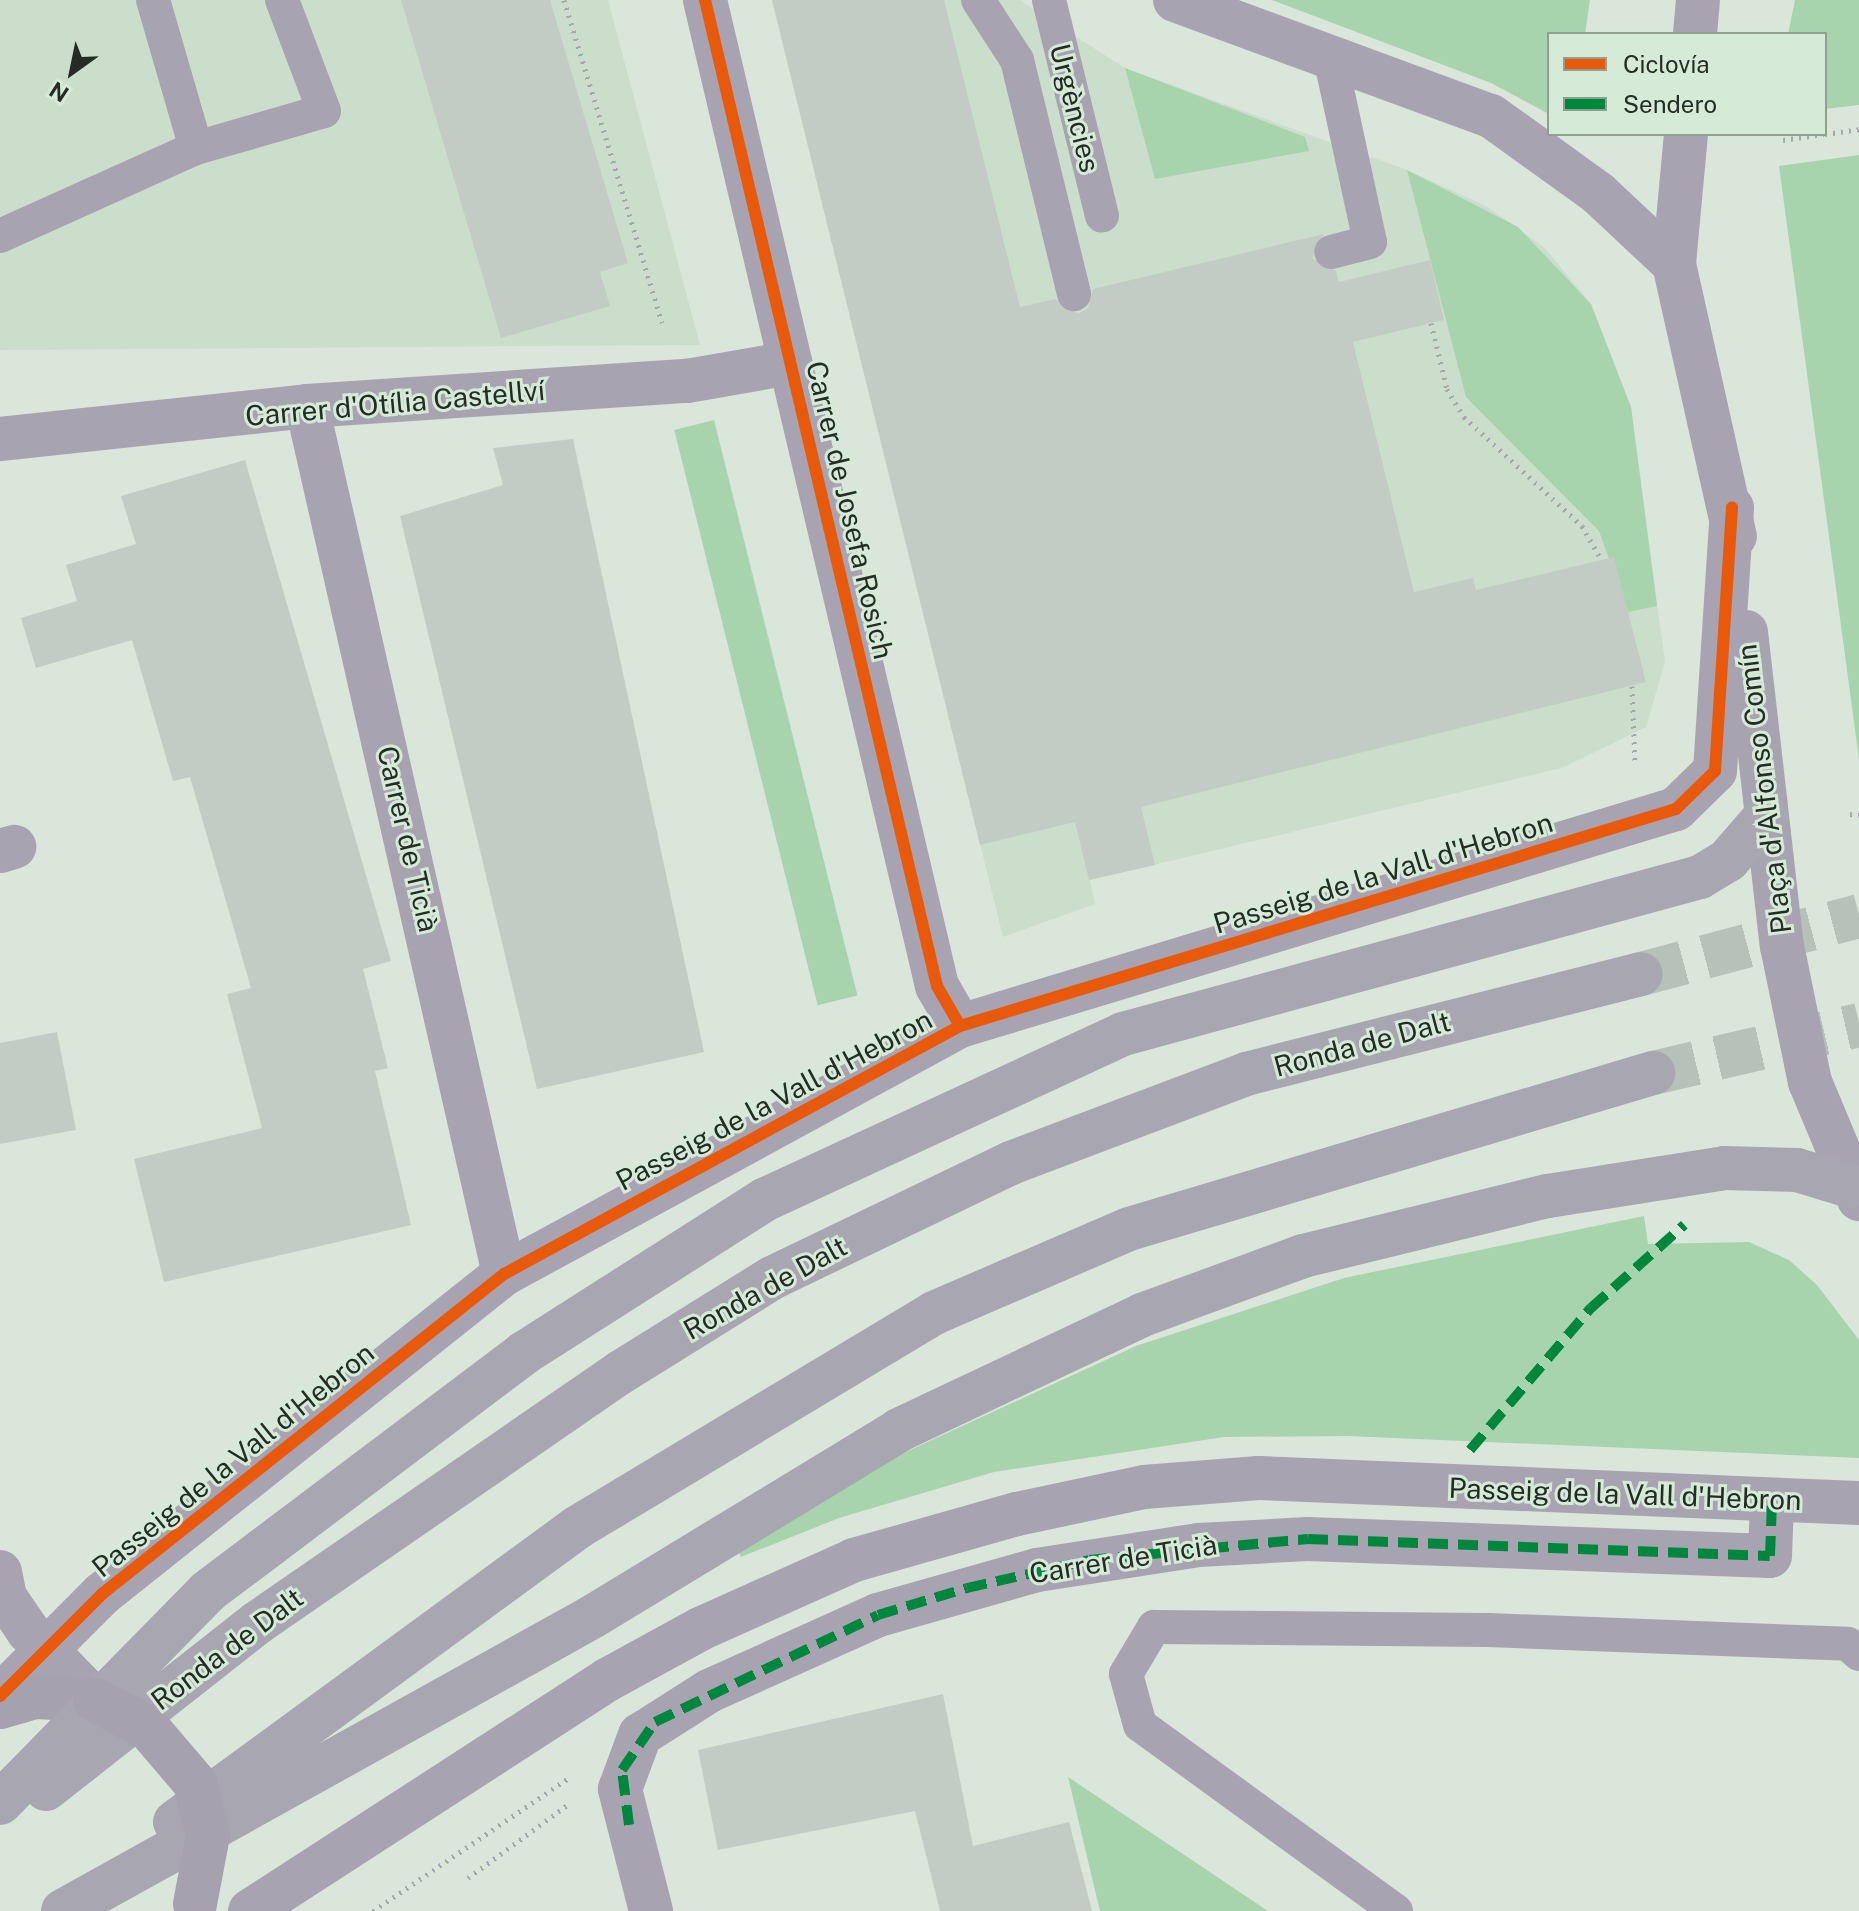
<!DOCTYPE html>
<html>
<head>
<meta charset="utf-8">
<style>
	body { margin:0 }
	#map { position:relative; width:1859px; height:1911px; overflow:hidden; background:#dbe6db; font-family:"Public Sans",sans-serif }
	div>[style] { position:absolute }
	.built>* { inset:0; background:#cbdecc }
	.green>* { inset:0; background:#a7d4ac; transform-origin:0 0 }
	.building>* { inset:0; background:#c3ccc4 }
	.trunk-tunnel>* { height:44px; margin-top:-22px; transform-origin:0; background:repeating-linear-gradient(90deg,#b6c1b7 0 44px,transparent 0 66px) }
	.path>* { height:5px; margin-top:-2.5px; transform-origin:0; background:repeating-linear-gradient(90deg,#a6a7ab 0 2px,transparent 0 8px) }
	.service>* { height:34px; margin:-17px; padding:0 17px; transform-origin:17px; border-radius:17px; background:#a8a3b1 }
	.minor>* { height:44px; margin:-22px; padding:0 22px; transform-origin:22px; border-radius:22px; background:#a8a3b1 }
	.tertiary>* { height:44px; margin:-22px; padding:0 22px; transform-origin:22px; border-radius:22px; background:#a8a3b1 }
	.secondary>* { height:44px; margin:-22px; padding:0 22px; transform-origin:22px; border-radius:22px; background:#a5a1ae }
	.trunk>* { height:44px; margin:-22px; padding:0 22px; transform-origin:22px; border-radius:22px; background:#a8a6b0 }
	.secondary-bridge>* { height:44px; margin:-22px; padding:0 22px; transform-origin:22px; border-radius:22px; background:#a5a1ae }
	.quiet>* { height:10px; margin-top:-5px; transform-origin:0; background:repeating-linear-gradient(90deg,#00873e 0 20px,transparent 0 30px) }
	.cycleway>* { height:12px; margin:-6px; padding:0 6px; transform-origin:6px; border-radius:6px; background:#e8590c }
	span { translate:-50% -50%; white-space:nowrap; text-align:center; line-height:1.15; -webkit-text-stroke:6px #d6ebd7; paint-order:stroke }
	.street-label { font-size:28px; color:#242c25 }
	.legend { position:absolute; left:1547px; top:32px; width:280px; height:104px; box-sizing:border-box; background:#d6ebd7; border:2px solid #8f9f90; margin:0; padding:10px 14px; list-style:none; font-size:24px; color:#242c25 }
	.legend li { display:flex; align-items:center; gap:16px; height:40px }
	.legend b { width:40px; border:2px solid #8f9f90 }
	.north { position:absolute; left:32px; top:32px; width:80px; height:80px; -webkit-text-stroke:6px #d6ebd7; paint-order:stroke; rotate:213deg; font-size:22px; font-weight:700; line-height:32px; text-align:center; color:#242c25 }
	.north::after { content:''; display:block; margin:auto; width:28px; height:36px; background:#242c25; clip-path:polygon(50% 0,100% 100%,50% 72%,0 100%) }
</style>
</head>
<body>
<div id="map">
	<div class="built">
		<i style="clip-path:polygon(0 0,608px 0,700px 345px,0 350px)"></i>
		<i style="clip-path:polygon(772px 0,1019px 0,1125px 68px,1407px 170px,1488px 207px,1545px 248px,1591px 304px,1631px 407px,1665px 662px,1646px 727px,1562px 768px,1090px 880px,1095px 904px,1003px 937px)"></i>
	</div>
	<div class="green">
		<i style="clip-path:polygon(1272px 0,1590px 0,1585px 34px,1549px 34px,1549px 114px,1491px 83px)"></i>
		<i style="clip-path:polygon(1795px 0,1859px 0,1859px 105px,1825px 109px,1825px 34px,1788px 34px)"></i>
		<i style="clip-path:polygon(1125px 68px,1305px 137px,1309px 151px,1155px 179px)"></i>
		<i style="clip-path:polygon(1859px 155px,1859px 759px,1779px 166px)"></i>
		<i style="clip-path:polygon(1407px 170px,1518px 227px,1591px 304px,1631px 407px,1657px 606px,1628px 612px,1599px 531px,1466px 397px)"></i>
		<i style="left:714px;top:420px;width:593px;height:41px;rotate:76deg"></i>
		<i style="clip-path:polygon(1644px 1216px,1648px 1244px,1749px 1242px,1789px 1260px,1817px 1285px,1859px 1340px,1859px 1458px,1348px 1436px,1224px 1437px,994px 1472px,839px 1518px,741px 1557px,738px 1551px,895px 1457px,1136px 1346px,1344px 1278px)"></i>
		<i style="clip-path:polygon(1068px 1777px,1268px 1911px,1100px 1911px)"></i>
	</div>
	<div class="building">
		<i style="clip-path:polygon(401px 0,550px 0,628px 263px,600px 272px,610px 306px,501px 338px)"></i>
		<i style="clip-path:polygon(772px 0,944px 0,1020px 307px,1055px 299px,1078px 314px,1088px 308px,1093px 289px,1324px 234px,1312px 258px,1336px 271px,1339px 282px,1430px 260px,1444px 320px,1353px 342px,1414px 592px,1473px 578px,1476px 590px,1614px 557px,1646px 682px,1141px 807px,1155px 865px,1089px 880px,1075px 822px,980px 845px)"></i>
		<i style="clip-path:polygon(573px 439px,704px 1052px,537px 1089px,400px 516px,503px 485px,493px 448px)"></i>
		<i style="clip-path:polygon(245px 460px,391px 961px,363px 969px,388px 1068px,375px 1071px,411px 1225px,164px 1282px,134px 1159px,262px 1128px,227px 994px,251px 988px,190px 777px,173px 781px,132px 640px,36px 668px,21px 618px,77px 601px,66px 565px,136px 544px,121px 496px)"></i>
		<i style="clip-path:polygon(57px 1032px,76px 1130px,0 1144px,0 1043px)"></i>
		<i style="clip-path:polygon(943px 1694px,973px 1846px,1069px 1822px,1092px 1911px,940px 1911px,915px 1811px,718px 1850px,698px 1750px)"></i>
	</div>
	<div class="trunk-tunnel">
		<i style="left:1641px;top:974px;width:226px;rotate:-14.9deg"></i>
		<i style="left:1653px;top:1073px;width:212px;rotate:-13.1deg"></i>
	</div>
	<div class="path">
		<i style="left:564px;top:0;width:337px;rotate:73.1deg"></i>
		<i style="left:1825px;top:134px;width:34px;rotate:-8deg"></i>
		<i style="left:1783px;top:140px;width:41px;rotate:-8.3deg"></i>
		<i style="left:1431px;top:323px;width:68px;rotate:76.4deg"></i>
		<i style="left:1447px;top:389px;width:33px;rotate:59deg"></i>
		<i style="left:1464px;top:417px;width:161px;rotate:42.7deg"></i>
		<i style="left:1582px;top:526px;width:39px;rotate:60deg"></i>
		<i style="left:1632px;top:686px;width:79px;rotate:87.8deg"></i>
		<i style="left:1850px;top:814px;width:9px;rotate:6deg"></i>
		<i style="left:468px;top:1878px;width:127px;rotate:-36.3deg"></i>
		<i style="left:373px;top:1911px;width:237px;rotate:-34.2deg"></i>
	</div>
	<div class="service">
		<i style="left:978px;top:0;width:72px;rotate:57deg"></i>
		<i style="left:1017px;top:60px;width:241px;rotate:76.3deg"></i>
		<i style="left:1049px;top:0;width:222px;rotate:76.2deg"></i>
		<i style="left:1330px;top:57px;width:189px;rotate:77.8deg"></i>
		<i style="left:1370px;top:242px;width:40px;rotate:165.6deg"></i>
		<i style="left:196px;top:148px;width:133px;rotate:-16.1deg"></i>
		<i style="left:324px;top:111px;width:119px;rotate:-110.7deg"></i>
		<i style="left:0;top:236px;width:215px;rotate:-24.2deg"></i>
		<i style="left:196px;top:148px;width:154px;rotate:-106.2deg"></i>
		<i style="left:1396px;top:1911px;width:316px;rotate:-144deg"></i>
		<i style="left:1140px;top:1725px;width:53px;rotate:-105.4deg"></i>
		<i style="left:1126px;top:1674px;width:55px;rotate:-59.2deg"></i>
		<i style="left:1154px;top:1627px;width:334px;rotate:0.5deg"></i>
		<i style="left:1488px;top:1630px;width:360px;rotate:2.2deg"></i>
		<i style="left:1848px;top:1644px;width:15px;rotate:42deg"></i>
	</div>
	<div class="minor">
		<i style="left:705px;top:0;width:1013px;rotate:76.76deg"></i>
		<i style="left:937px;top:986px;width:46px;rotate:60.1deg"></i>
		<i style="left:307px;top:406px;width:890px;rotate:77.21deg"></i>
		<i style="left:0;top:439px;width:309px;rotate:-6.1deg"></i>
		<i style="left:307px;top:406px;width:381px;rotate:-3.8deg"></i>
		<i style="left:687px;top:381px;width:105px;rotate:-9.9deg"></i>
		<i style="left:0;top:851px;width:15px;rotate:-16deg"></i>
		<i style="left:0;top:1572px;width:25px;rotate:79deg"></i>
		<i style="left:5px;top:1597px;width:41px;rotate:55.9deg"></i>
		<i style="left:28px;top:1631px;width:96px;rotate:45.8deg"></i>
		<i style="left:651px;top:1911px;width:126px;rotate:-104.3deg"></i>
		<i style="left:620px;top:1789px;width:58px;rotate:-69.7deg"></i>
		<i style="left:640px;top:1735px;width:82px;rotate:-32.5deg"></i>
		<i style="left:709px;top:1691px;width:185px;rotate:-24.2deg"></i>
		<i style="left:878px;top:1615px;width:165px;rotate:-15.8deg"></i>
		<i style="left:1037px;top:1570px;width:164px;rotate:-8.8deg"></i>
		<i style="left:1199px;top:1545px;width:109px;rotate:-3.2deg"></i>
		<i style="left:1308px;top:1539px;width:462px;rotate:2.1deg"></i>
		<i style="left:1770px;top:1556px;width:55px;rotate:-87.9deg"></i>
	</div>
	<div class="tertiary">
		<i style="left:1175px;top:0;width:337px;rotate:20.2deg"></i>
		<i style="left:1491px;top:116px;width:132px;rotate:35.7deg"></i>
		<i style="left:1598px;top:193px;width:104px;rotate:43.1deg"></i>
		<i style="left:1695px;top:34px;width:34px;rotate:-85deg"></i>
		<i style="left:1686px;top:134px;width:131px;rotate:95.3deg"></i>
		<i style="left:1674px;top:264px;width:279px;rotate:77.4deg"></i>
		<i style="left:1746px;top:632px;width:316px;rotate:83.5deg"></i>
		<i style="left:1782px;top:946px;width:139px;rotate:78.4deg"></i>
		<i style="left:1810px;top:1082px;width:127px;rotate:67.3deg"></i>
		<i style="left:0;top:1696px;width:144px;rotate:-45deg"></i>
		<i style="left:102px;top:1594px;width:514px;rotate:-38.52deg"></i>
		<i style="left:504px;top:1274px;width:519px;rotate:-28.54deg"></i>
		<i style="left:960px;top:1026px;width:748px;rotate:-16.86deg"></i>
		<i style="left:1676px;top:809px;width:54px;rotate:-44.3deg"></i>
		<i style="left:1715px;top:771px;width:264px;rotate:-86.3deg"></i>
		<i style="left:250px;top:1911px;width:425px;rotate:-32.9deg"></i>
		<i style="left:607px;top:1680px;width:106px;rotate:-28.7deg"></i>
		<i style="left:700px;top:1629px;width:169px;rotate:-24.1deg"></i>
		<i style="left:854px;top:1560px;width:169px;rotate:-15.8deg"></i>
		<i style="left:1017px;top:1514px;width:130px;rotate:-12deg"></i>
		<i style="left:1144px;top:1487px;width:115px;rotate:-4.5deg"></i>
		<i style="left:1259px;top:1478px;width:601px;rotate:2.39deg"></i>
	</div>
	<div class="secondary">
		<i style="left:0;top:1707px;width:36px;rotate:-16deg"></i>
		<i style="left:35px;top:1697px;width:60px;rotate:2.9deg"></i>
	</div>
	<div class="trunk">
		<i style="left:46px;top:1789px;width:268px;rotate:-38.2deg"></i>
		<i style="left:257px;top:1623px;width:442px;rotate:-34.6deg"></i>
		<i style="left:621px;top:1372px;width:178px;rotate:-31.9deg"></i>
		<i style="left:772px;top:1278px;width:265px;rotate:-25.7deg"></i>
		<i style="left:1011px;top:1163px;width:251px;rotate:-20.7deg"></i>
		<i style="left:1246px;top:1074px;width:407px;rotate:-14.2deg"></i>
		<i style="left:0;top:1803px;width:296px;rotate:-45.5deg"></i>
		<i style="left:207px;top:1592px;width:397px;rotate:-37deg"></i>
		<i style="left:524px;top:1353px;width:285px;rotate:-32.5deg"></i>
		<i style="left:764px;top:1200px;width:396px;rotate:-24.8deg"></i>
		<i style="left:1123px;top:1034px;width:598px;rotate:-15.22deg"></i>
		<i style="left:1700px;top:877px;width:33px;rotate:-31deg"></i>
		<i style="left:1728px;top:860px;width:58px;rotate:-49.2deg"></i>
		<i style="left:175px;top:1822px;width:499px;rotate:-36.2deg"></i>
		<i style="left:578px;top:1527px;width:415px;rotate:-31deg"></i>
		<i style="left:934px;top:1313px;width:212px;rotate:-23.3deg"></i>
		<i style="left:1129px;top:1229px;width:547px;rotate:-16.58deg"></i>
		<i style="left:63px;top:1911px;width:605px;rotate:-29.06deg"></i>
		<i style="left:592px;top:1617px;width:359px;rotate:-31.3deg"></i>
		<i style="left:899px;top:1430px;width:269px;rotate:-25.3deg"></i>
		<i style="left:1142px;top:1315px;width:171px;rotate:-20.1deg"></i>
		<i style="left:1303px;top:1256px;width:252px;rotate:-13.8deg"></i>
		<i style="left:1548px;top:1196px;width:178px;rotate:-9deg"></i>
		<i style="left:1724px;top:1168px;width:73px;rotate:1.6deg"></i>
		<i style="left:1797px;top:1170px;width:55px;rotate:16.8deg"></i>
	</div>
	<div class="secondary-bridge">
		<i style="left:95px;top:1700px;width:60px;rotate:27.8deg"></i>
		<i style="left:148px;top:1728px;width:72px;rotate:49.5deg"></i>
		<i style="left:195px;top:1783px;width:54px;rotate:76deg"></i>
		<i style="left:208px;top:1835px;width:70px;rotate:100.7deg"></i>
	</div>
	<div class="quiet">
		<i style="left:1470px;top:1450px;width:187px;rotate:-49.6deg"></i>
		<i style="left:1591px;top:1308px;width:125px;rotate:-41.7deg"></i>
		<i style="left:629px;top:1825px;width:55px;rotate:-97.3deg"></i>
		<i style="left:622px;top:1770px;width:58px;rotate:-55.5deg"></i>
		<i style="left:655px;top:1722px;width:247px;rotate:-25.6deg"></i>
		<i style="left:878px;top:1615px;width:93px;rotate:-16.9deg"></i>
		<i style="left:967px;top:1588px;width:125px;rotate:-12.9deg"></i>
		<i style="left:1089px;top:1560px;width:220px;rotate:-5.5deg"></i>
		<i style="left:1308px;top:1539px;width:462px;rotate:2.1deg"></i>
		<i style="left:1770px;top:1556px;width:55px;rotate:-87.9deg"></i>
	</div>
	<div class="cycleway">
		<i style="left:705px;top:0;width:1013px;rotate:76.76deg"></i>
		<i style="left:937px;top:986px;width:46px;rotate:60.1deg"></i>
		<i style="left:0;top:1696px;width:144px;rotate:-45deg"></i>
		<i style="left:102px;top:1594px;width:514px;rotate:-38.52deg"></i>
		<i style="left:504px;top:1274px;width:519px;rotate:-28.54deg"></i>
		<i style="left:960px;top:1026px;width:748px;rotate:-16.86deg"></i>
		<i style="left:1676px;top:809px;width:54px;rotate:-44.3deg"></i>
		<i style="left:1715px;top:771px;width:264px;rotate:-86.3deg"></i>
	</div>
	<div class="street-label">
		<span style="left:1075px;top:108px;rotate:76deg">Urgències</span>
		<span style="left:395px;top:403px;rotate:-5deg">Carrer d'Otília Castellví</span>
		<span style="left:850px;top:510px;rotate:77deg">Carrer de Josefa Rosich</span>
		<span style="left:1764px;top:789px;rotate:-97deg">Plaça d'Alfonso Comín</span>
		<span style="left:408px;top:839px;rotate:77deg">Carrer de Ticià</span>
		<span style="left:1383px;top:873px;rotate:-17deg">Passeig de la Vall d'Hebron</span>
		<span style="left:1362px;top:1044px;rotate:-15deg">Ronda de Dalt</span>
		<span style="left:774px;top:1100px;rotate:-28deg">Passeig de la Vall d'Hebron</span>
		<span style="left:765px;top:1288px;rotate:-29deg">Ronda de Dalt</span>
		<span style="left:233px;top:1460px;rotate:-39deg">Passeig de la Vall d'Hebron</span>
		<span style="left:1625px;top:1494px;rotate:2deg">Passeig de la Vall d'Hebron</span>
		<span style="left:1123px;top:1559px;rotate:-9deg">Carrer de Ticià</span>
		<span style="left:227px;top:1649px;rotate:-37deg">Ronda de Dalt</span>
	</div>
	<ul class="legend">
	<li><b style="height:10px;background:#e8590c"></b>Ciclovía</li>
	<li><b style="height:10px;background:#00873e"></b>Sendero</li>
	</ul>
	<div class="north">N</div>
</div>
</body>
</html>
